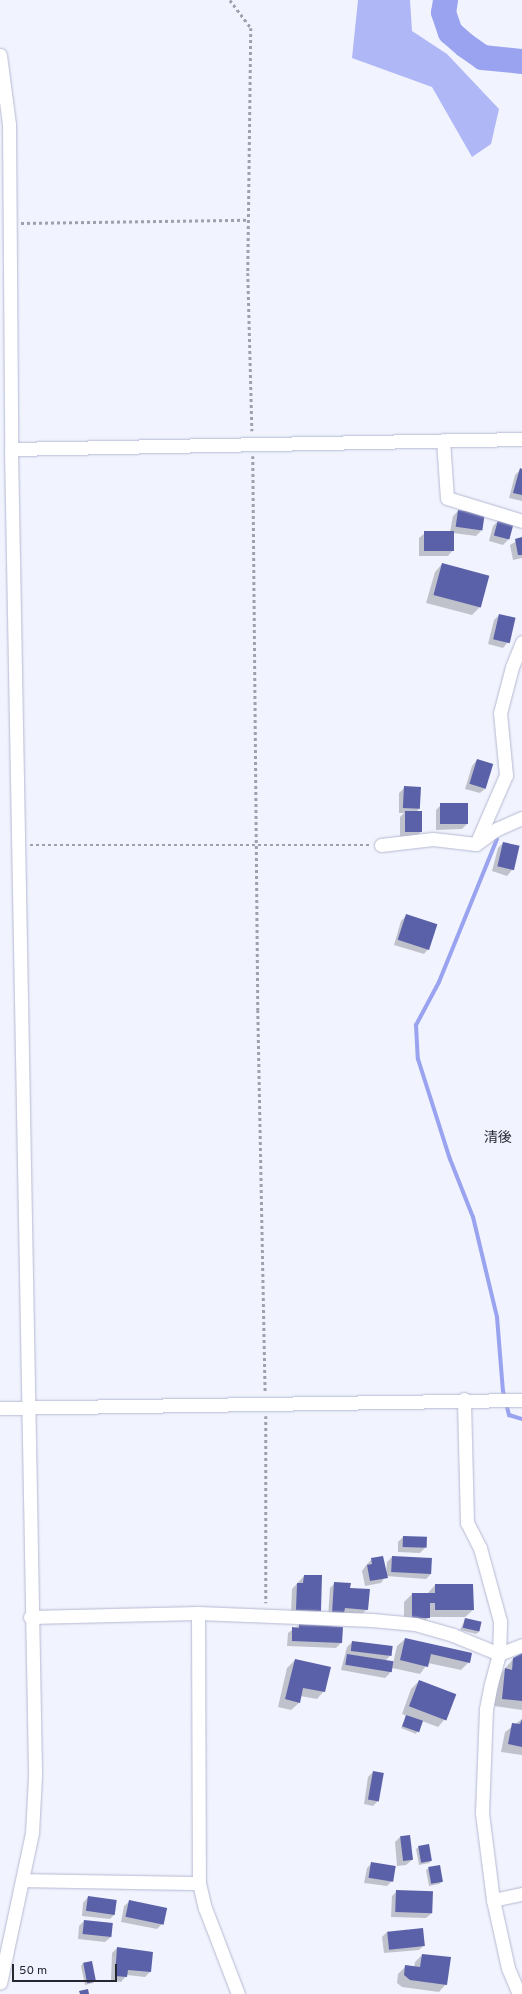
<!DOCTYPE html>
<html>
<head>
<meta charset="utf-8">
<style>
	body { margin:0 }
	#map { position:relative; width:522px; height:1994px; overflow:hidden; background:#f1f3fe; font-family:Overpass,"Noto Sans JP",sans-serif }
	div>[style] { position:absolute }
	.forest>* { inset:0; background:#afb7f6 }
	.shadow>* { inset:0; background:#0003 }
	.stream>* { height:4px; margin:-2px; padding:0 2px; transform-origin:2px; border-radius:2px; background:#9aa3ef }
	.river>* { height:25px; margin:-12.5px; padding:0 12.5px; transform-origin:12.5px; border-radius:12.5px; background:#9aa3ef }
	.building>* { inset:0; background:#5b61a8; transform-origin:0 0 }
	.path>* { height:2.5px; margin-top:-1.25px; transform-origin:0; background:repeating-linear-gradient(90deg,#9ea0aa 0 3px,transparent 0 6px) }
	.roads { filter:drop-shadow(0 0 1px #b5b9d2) drop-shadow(0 0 1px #b5b9d2) }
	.street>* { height:13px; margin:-6.5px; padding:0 6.5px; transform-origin:6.5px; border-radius:6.5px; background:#fff }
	span { translate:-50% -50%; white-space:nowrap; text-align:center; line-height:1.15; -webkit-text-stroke:4px #f1f3fe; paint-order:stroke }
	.quarter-label { font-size:14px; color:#262831 }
	.scale { position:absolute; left:12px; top:1964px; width:105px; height:18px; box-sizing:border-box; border:2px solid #262831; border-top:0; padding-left:5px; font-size:12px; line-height:14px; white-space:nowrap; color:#262831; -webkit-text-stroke:3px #f1f3fe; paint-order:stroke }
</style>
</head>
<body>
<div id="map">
	<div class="forest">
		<i style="clip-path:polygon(358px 0,410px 0,412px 31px,447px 54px,499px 109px,491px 144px,472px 157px,432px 87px,352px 58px)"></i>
	</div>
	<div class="shadow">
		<i style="clip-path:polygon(520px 470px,522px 470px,522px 501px,509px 498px,515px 475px)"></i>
		<i style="clip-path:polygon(458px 511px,481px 531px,476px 536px,453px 533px,453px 550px,448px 556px,419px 556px,419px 538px,425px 533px,450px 532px,453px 516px)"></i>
		<i style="clip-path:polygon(498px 521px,508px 540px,503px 545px,489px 541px,493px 526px)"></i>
		<i style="clip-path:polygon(522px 538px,522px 558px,513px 560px,510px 545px)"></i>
		<i style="clip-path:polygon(442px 564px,480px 607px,472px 615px,426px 603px,435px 572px)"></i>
		<i style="clip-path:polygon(499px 615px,508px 642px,503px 648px,488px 644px,494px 620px)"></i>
		<i style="clip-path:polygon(477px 760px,486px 788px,480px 793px,465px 789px,472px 766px)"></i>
		<i style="clip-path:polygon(405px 787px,420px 808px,416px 812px,421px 832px,415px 837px,400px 837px,400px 817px,404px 813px,399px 813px,399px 793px)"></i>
		<i style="clip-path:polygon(441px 805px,467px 824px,462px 829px,436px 830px,436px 810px)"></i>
		<i style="clip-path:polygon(503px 843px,512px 870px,507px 876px,492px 871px,498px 848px)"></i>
		<i style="clip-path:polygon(406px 916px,429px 948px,424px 954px,394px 945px,401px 921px)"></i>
		<i style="clip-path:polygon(403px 1537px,425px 1548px,420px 1553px,398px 1552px,398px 1542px)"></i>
		<i style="clip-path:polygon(392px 1557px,431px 1574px,426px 1579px,386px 1576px,381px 1583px,365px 1586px,362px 1571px,367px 1564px,372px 1559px,386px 1573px,387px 1562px)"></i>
		<i style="clip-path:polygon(304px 1576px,320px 1610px,314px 1615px,291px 1614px,292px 1589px)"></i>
		<i style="clip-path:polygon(335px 1583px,349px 1589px,367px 1609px,362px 1614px,328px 1617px,330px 1588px)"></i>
		<i style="clip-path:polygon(435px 1585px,473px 1610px,465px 1617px,429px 1617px,421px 1625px,404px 1625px,404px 1602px,412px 1594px,427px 1594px)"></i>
		<i style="clip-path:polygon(465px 1619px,479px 1632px,476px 1634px,460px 1630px)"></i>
		<i style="clip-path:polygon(299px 1625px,342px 1628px,341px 1643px,336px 1648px,287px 1646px,288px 1633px)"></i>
		<i style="clip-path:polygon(405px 1639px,469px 1662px,461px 1670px,428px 1663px,420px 1674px,392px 1668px,397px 1646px)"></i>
		<i style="clip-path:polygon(352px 1642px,390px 1656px,385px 1661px,390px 1673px,385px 1678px,341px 1670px,347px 1647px)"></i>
		<i style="clip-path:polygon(522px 1654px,522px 1710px,494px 1706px,498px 1677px,513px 1659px)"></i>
		<i style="clip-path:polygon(295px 1660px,324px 1691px,317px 1699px,300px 1696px,299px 1703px,291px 1710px,278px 1707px,287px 1668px)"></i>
		<i style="clip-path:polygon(419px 1681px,445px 1719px,438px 1727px,422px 1721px,416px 1734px,401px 1728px,407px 1716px,402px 1714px,411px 1689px)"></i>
		<i style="clip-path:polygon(522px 1719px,522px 1755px,501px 1752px,505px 1732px)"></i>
		<i style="clip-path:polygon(373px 1772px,378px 1801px,373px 1806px,364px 1804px,368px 1777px)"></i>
		<i style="clip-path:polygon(400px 1837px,412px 1860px,406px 1865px,397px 1866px,395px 1842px)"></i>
		<i style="clip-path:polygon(419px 1847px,431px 1861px,429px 1863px,419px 1865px,416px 1849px)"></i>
		<i style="clip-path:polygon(372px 1863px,392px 1881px,387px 1886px,364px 1883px,367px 1868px)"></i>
		<i style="clip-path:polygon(429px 1868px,442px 1882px,439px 1884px,429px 1886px,426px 1870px)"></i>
		<i style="clip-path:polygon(397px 1891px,432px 1913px,426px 1918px,391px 1917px,392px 1896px)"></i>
		<i style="clip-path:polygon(88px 1897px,116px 1901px,115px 1914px,110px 1919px,82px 1916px,83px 1903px)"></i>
		<i style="clip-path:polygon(130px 1901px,162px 1924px,157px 1929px,121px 1922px,124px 1906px)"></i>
		<i style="clip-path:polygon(84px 1921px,111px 1937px,105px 1942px,78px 1939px,79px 1926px)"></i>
		<i style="clip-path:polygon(387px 1932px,424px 1945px,419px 1950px,384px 1953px,382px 1937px)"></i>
		<i style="clip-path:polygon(117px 1948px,152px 1953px,150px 1972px,145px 1977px,127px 1975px,121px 1982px,111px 1980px,112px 1953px)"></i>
		<i style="clip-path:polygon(422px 1955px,446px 1984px,439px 1992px,402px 1987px,397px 1983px,398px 1974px,406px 1966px,414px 1967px,415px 1962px)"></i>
		<i style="clip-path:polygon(83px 1963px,95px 1981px,93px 1983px,85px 1985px,81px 1966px)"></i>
	</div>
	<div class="stream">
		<i style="left:497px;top:839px;width:154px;rotate:112.1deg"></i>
		<i style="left:439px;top:982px;width:49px;rotate:118.1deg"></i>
		<i style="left:416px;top:1025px;width:34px;rotate:87deg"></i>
		<i style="left:418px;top:1059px;width:105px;rotate:72.3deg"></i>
		<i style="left:450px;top:1159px;width:62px;rotate:68.4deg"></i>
		<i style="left:473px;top:1217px;width:103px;rotate:76.5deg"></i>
		<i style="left:497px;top:1317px;width:74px;rotate:85.4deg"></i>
		<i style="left:503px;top:1391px;width:25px;rotate:76deg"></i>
		<i style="left:509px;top:1415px;width:14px;rotate:17deg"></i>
	</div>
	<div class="river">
		<i style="left:445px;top:0;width:12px;rotate:99deg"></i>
		<i style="left:443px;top:12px;width:21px;rotate:71deg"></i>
		<i style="left:450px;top:32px;width:20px;rotate:41deg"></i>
		<i style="left:465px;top:45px;width:21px;rotate:35deg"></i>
		<i style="left:482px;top:57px;width:40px;rotate:5.7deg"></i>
	</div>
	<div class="building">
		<i style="clip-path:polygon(520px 468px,522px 469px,522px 495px,513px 493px)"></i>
		<i style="left:458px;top:510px;width:27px;height:17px;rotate:8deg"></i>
		<i style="left:498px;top:520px;width:16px;height:16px;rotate:15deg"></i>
		<i style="left:454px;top:531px;width:20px;height:30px;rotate:90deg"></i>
		<i style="clip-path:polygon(522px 537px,522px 555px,518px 555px,515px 539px)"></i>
		<i style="left:442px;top:563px;width:49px;height:33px;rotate:15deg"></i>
		<i style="left:499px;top:614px;width:17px;height:26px;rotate:13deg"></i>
		<i style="left:477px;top:759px;width:17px;height:26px;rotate:17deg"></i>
		<i style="left:404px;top:786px;width:17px;height:22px;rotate:3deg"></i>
		<i style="left:468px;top:803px;width:21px;height:28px;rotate:90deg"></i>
		<i style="left:405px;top:811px;width:17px;height:21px"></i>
		<i style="left:503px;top:842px;width:17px;height:25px;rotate:13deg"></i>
		<i style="left:406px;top:914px;width:33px;height:27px;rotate:18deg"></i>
		<i style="left:403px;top:1536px;width:24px;height:11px;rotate:2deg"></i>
		<i style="clip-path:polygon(383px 1556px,388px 1578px,370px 1581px,367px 1565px,372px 1564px,371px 1558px)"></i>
		<i style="left:392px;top:1556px;width:40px;height:16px;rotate:3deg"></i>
		<i style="clip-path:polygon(304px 1575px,322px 1575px,321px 1611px,296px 1610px,297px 1583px,303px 1583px)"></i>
		<i style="clip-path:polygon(334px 1582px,351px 1583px,350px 1588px,370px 1589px,368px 1610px,345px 1608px,344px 1613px,332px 1613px)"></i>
		<i style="clip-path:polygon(435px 1584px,473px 1584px,474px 1610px,435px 1610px,435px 1603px,430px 1603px,430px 1618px,412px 1618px,412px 1593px,435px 1593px)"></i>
		<i style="left:465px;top:1618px;width:17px;height:10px;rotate:13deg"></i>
		<i style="clip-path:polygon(299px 1624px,343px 1627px,342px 1643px,292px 1641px,292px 1627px,299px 1628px)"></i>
		<i style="clip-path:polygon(405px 1638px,472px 1653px,470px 1663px,431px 1654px,428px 1667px,400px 1660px)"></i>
		<i style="left:352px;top:1641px;width:41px;height:10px;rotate:7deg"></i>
		<i style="clip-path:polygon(522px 1653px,522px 1701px,502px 1699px,505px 1668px,512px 1670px,513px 1658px)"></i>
		<i style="left:347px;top:1654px;width:47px;height:11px;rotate:9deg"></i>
		<i style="clip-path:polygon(295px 1659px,331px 1667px,325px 1692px,303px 1688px,300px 1703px,285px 1699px)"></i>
		<i style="left:419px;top:1680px;width:40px;height:28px;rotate:21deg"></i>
		<i style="left:406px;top:1715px;width:18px;height:12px;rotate:19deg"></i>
		<i style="clip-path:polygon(522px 1719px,522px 1747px,508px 1744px,512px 1723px,520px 1724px)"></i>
		<i style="left:373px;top:1771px;width:11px;height:29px;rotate:10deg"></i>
		<i style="left:410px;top:1835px;width:25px;height:10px;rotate:83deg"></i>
		<i style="left:429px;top:1844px;width:17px;height:11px;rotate:80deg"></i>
		<i style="left:371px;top:1862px;width:25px;height:16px;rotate:9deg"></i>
		<i style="left:440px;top:1865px;width:17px;height:12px;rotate:80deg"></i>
		<i style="left:396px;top:1890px;width:37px;height:22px;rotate:2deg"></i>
		<i style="left:88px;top:1896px;width:29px;height:15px;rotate:8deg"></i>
		<i style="left:129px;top:1900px;width:39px;height:17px;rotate:12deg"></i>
		<i style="left:84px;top:1920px;width:29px;height:14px;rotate:6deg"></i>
		<i style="left:423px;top:1928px;width:18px;height:36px;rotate:84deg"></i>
		<i style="clip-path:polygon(117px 1947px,153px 1952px,151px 1972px,128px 1970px,127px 1977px,115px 1976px)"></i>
		<i style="clip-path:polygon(422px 1954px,451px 1957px,447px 1985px,410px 1980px,404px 1975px,405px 1965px,420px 1967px)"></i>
		<i style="left:92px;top:1961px;width:21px;height:9px;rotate:79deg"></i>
		<i style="clip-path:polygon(88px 1989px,89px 1994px,80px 1994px,79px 1991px)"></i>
	</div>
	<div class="path">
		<i style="left:230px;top:0;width:35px;rotate:53deg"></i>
		<i style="left:251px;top:28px;width:245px;rotate:90.7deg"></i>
		<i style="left:248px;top:273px;width:158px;rotate:88.5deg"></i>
		<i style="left:21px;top:223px;width:228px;rotate:-0.8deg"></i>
		<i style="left:253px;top:456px;width:554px;rotate:89.48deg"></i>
		<i style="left:258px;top:1010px;width:381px;rotate:88.9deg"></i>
		<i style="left:30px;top:845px;width:339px"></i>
		<i style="left:266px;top:1416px;width:187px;rotate:90deg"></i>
	</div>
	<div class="roads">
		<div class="street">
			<i style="left:0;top:55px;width:70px;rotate:82.6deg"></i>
			<i style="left:9px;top:124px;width:325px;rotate:89.6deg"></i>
			<i style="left:11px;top:449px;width:1327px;rotate:88.96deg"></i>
			<i style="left:35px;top:1776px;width:57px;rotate:93deg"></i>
			<i style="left:32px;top:1833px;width:153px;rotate:102deg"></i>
			<i style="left:443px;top:440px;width:58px;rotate:86.1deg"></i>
			<i style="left:447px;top:498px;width:78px;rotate:17deg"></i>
			<i style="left:11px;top:449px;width:511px;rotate:-1.12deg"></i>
			<i style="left:476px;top:844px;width:75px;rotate:-66.5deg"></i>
			<i style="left:506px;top:775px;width:62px;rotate:-95.5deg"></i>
			<i style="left:500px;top:713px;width:48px;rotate:-75.4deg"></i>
			<i style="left:512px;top:667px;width:27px;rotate:-68deg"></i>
			<i style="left:381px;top:845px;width:52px;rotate:-6.6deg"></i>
			<i style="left:433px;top:839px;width:43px;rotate:6.6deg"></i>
			<i style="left:476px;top:844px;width:26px;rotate:-36deg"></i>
			<i style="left:497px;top:829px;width:27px;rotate:-24deg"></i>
			<i style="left:0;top:1408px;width:522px;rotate:-0.88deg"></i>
			<i style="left:198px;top:1613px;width:270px;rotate:89.8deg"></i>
			<i style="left:199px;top:1883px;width:26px;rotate:77deg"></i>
			<i style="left:205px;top:1908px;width:92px;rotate:69deg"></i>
			<i style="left:30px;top:1617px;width:168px;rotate:-1.4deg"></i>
			<i style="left:198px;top:1613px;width:174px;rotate:2.3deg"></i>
			<i style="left:372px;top:1620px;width:43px;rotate:5.3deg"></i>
			<i style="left:415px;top:1624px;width:40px;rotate:16deg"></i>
			<i style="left:453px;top:1635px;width:50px;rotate:22.4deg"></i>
			<i style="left:499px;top:1654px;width:33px;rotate:-88deg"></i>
			<i style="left:500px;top:1621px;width:76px;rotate:-105.3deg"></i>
			<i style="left:480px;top:1548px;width:28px;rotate:-117deg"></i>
			<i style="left:467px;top:1523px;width:124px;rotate:-91.4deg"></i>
			<i style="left:23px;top:1880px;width:176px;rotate:1deg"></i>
			<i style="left:493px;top:1900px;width:30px;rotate:-12deg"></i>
			<i style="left:519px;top:1994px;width:28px;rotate:-113deg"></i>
			<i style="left:508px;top:1968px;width:70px;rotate:-102.4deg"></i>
			<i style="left:493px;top:1900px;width:88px;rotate:-97.2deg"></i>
			<i style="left:482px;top:1813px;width:104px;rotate:-87.8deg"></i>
			<i style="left:486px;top:1709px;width:25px;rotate:-79deg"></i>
			<i style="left:491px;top:1684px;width:31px;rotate:-75deg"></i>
			<i style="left:499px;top:1654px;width:25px;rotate:-21deg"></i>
		</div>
	</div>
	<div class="quarter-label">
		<span style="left:498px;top:1139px">清後</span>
	</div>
	<div class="scale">50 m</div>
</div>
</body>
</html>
